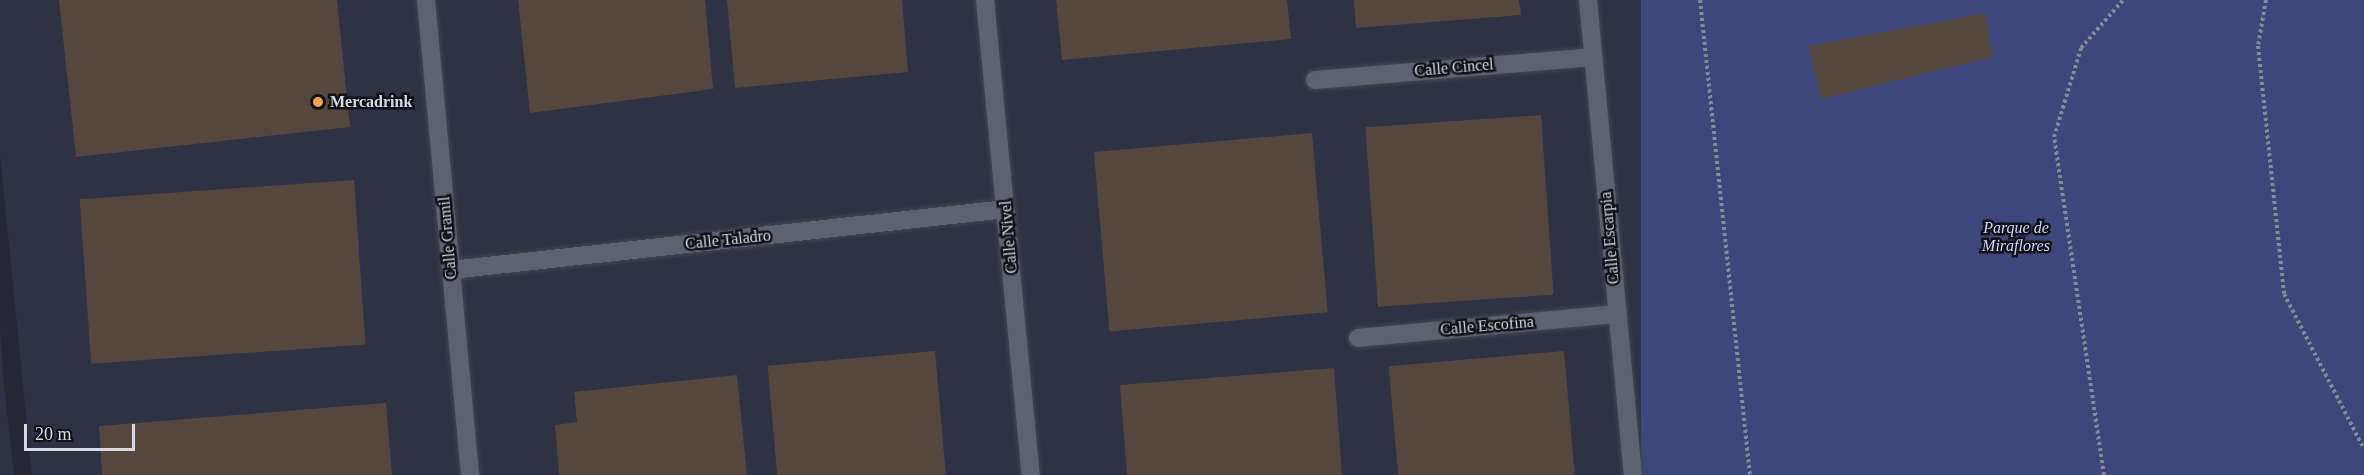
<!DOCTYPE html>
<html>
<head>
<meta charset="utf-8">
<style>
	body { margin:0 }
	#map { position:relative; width:2364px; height:475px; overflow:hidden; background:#262935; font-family:Georgia,serif }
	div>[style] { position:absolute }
	.built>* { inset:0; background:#2e3244 }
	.green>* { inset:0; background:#3e477b; transform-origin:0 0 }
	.building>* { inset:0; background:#54473e; transform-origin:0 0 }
	.path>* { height:4px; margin-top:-2px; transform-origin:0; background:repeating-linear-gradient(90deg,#878a93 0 3px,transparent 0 6px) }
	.roads { filter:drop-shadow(0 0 2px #444650) drop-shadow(0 0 2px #444650) }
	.minor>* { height:18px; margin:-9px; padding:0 9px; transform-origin:9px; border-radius:9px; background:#5e6270 }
	.dots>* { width:16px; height:16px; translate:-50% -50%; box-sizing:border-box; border:3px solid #111218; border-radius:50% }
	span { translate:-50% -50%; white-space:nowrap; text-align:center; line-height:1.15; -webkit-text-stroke:5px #111218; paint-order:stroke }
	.street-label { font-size:16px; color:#d7d9e1 }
	.poi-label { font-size:16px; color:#d7d9e1; font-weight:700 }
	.left { translate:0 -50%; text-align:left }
	.park-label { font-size:16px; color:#c9d3fb; font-style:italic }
	.scale { position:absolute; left:24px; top:424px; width:111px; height:27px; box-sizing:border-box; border:3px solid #d7d9e1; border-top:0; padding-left:8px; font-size:18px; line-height:21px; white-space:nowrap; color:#d7d9e1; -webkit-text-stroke:4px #111218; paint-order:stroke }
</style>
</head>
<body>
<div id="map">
	<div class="built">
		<i style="clip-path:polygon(0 0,1641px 0,1693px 475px,32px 475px,0 155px)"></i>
		<i style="clip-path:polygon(0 330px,4px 385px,14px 475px,0 475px)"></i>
	</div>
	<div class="green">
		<i style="left:1641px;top:0;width:723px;height:478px"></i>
	</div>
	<div class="building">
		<i style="clip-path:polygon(59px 0,337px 0,350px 127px,76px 157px)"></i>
		<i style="clip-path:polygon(518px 0,705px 0,713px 89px,530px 113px)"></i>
		<i style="clip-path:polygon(727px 0,902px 0,908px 72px,735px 88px)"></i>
		<i style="clip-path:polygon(1056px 0,1287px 0,1291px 39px,1062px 60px)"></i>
		<i style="clip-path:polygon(1354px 0,1519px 0,1521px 15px,1356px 28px)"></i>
		<i style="clip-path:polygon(1985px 13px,1993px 57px,1821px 99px,1808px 46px)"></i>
		<i style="left:1541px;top:115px;width:180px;height:176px;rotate:86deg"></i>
		<i style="left:1312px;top:133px;width:180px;height:219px;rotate:85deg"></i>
		<i style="left:354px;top:180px;width:165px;height:275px;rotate:86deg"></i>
		<i style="left:935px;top:351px;width:124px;height:168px;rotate:85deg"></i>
		<i style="left:1564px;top:351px;width:124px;height:176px;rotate:85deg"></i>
		<i style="clip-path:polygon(1334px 368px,1342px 475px,1127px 475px,1120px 385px)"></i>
		<i style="clip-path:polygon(737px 375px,747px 475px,559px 475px,555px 425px,577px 422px,574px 392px)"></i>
		<i style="clip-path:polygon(386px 403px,392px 475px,102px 475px,99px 426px)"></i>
	</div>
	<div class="path">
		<i style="left:1700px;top:0;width:478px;rotate:84deg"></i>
		<i style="left:2266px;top:0;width:47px;rotate:99.9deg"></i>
		<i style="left:2258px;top:46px;width:249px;rotate:84deg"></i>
		<i style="left:2284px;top:294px;width:174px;rotate:62.7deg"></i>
		<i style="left:2104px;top:475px;width:342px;rotate:-98.4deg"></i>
		<i style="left:2054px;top:137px;width:93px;rotate:-73.1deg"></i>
		<i style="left:2081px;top:48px;width:64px;rotate:-48.8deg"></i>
	</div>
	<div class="roads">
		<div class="minor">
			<i style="left:426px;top:0;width:477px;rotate:84.7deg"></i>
			<i style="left:985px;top:0;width:477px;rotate:84.5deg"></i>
			<i style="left:1588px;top:0;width:477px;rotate:84.6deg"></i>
			<i style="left:1315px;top:80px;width:279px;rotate:-4.7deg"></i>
			<i style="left:451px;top:270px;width:558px;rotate:-6.27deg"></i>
			<i style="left:1358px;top:338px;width:260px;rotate:-5.3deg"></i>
		</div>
	</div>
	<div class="dots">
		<i style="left:318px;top:102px;background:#fa9f4e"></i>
	</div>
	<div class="street-label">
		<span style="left:1454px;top:68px;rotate:-5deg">Calle Cincel</span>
		<span style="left:1009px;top:237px;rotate:-95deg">Calle Nivel</span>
		<span style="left:448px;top:238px;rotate:-95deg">Calle Gramil</span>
		<span style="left:1610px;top:238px;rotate:-95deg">Calle Escarpia</span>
		<span style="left:728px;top:240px;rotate:-6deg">Calle Taladro</span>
		<span style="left:1487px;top:326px;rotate:-5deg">Calle Escofina</span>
	</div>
	<div class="poi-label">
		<span class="left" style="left:330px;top:102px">Mercadrink</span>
	</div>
	<div class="park-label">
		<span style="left:2016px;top:237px">Parque de<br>Miraflores</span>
	</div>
	<div class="scale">20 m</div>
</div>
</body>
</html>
